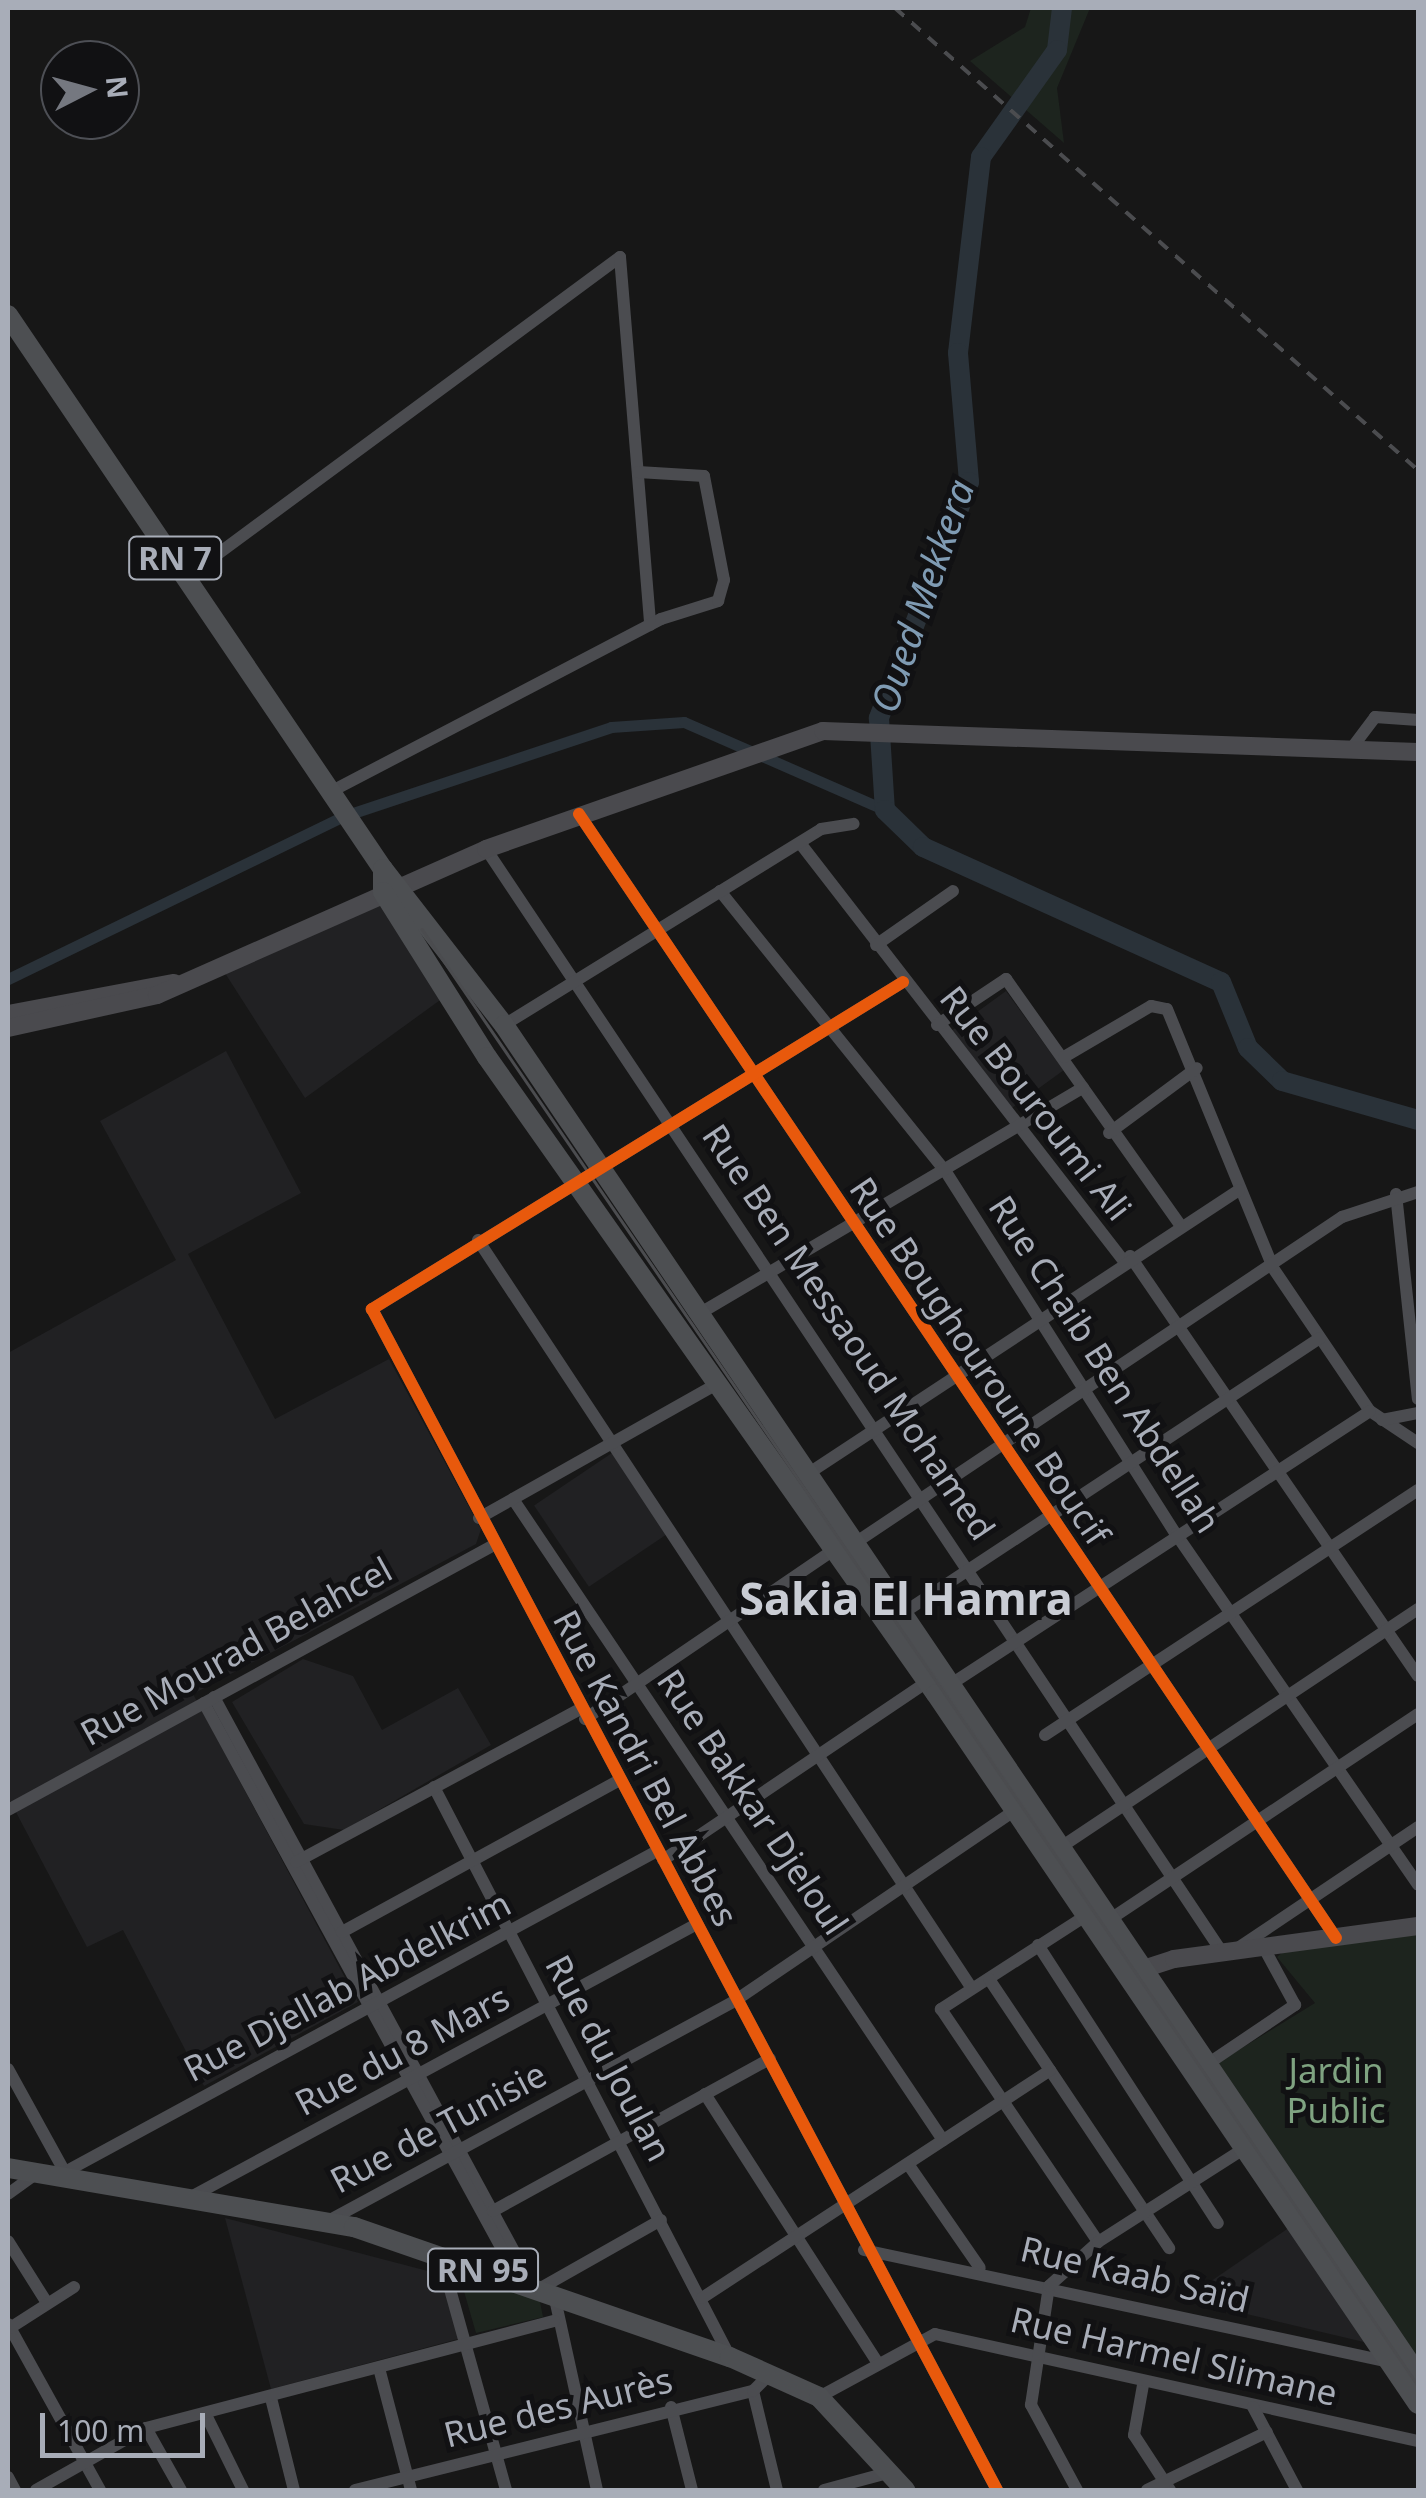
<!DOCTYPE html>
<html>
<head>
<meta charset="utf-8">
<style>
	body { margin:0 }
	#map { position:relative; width:1426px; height:2498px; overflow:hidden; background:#171717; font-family:"Noto Sans",sans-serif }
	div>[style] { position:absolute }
	.built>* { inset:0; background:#212123; transform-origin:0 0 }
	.green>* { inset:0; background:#1d241e }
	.canal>* { height:11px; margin:-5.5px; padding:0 5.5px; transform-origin:5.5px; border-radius:5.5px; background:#2a3239 }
	.river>* { height:20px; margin:-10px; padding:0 10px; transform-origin:10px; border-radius:10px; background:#2a3239 }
	.street>* { height:12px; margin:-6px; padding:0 6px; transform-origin:6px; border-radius:6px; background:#4b4c50 }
	.secondary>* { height:18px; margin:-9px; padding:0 9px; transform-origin:9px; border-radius:9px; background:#4a4a4e }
	.primary>* { height:20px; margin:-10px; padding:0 10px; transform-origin:10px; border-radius:10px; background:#4d4f52 }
	.tram>* { height:2.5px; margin:-1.25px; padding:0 1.25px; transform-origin:1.25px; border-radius:1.25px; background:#4b4c4f }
	.rail>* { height:4px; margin-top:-2px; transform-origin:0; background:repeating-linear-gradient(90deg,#4b4c4f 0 12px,transparent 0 22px) }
	.cycleway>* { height:12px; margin:-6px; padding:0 6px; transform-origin:6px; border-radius:6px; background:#e8590c }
	span { translate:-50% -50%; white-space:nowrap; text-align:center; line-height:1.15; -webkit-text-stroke:10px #111113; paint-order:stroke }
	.shield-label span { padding:2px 8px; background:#111113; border:2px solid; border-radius:8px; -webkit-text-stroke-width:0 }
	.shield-label { font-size:32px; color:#a8adb8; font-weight:700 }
	.street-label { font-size:35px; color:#a8adb8 }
	.park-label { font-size:35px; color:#7fa381 }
	.water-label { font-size:38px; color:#7f9bb3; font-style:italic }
	.district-label { font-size:45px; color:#c9ccd4; font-weight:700 }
	.frame { position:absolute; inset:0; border:10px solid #a8adb8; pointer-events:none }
	.north { position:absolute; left:40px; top:40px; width:100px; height:100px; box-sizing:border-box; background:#111113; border:2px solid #4d4f55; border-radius:50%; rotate:84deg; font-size:28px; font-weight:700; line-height:40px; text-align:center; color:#a8adb8 }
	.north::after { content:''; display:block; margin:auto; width:35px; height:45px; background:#757880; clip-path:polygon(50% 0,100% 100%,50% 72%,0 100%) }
	.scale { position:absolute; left:40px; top:2413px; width:165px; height:45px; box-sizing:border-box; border:5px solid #a8adb8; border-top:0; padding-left:12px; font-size:30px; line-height:35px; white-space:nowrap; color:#a8adb8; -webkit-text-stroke:8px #111113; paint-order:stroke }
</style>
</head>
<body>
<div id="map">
	<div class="built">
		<i style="clip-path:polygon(380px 902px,443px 998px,305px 1098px,223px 970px)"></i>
		<i style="left:1006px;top:991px;width:98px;height:67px;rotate:54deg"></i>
		<i style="clip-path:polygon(226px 1051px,301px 1193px,188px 1254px,275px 1419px,389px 1359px,481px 1529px,476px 1544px,193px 1694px,358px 2002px,204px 2086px,123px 1930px,87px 1947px,8px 1797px,8px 1353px,176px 1260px,100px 1121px)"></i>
		<i style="left:612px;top:1453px;width:98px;height:94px;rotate:56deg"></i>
		<i style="clip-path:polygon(303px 1659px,353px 1676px,382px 1730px,458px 1688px,491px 1745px,344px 1830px,304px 1824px,232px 1702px)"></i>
		<i style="clip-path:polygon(225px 2218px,443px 2275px,462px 2338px,271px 2389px)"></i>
		<i style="clip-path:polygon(1290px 2227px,1368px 2343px,1217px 2307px,1201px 2288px)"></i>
	</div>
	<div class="green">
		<i style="clip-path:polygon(1031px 8px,1090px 8px,1057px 88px,1064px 143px,970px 61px,1025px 27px)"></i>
		<i style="clip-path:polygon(1418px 1924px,1418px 2362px,1216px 2064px,1315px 2003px,1277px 1957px,1292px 1944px)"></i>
		<i style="clip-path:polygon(459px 2274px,539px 2297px,543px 2317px,476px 2333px)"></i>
	</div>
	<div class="canal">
		<i style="left:8px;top:979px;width:370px;rotate:-25.9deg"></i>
		<i style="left:341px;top:817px;width:285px;rotate:-18.4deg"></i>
		<i style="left:611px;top:727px;width:73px;rotate:-3.9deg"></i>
		<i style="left:684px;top:722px;width:219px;rotate:23.6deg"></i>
	</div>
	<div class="river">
		<i style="left:1062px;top:8px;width:42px;rotate:96.8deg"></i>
		<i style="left:1057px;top:50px;width:131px;rotate:125.4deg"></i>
		<i style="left:981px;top:157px;width:197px;rotate:96.7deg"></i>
		<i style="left:958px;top:353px;width:129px;rotate:85.1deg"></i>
		<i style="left:969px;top:482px;width:253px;rotate:110.9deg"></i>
		<i style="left:879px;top:718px;width:92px;rotate:86.3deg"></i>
		<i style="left:885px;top:810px;width:53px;rotate:44.2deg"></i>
		<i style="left:923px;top:847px;width:327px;rotate:24.4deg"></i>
		<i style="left:1221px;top:982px;width:71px;rotate:67.8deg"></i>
		<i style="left:1248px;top:1048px;width:47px;rotate:44.1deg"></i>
		<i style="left:1282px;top:1081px;width:141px;rotate:16deg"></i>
	</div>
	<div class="street">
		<i style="left:188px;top:576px;width:537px;rotate:-36.44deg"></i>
		<i style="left:620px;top:257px;width:369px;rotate:85.3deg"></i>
		<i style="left:1351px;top:749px;width:40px;rotate:-53deg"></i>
		<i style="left:1375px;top:717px;width:43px;rotate:4deg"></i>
		<i style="left:332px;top:791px;width:371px;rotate:-27.6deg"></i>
		<i style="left:661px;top:619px;width:60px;rotate:-17.5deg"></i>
		<i style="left:718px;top:601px;width:22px;rotate:-74deg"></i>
		<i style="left:724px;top:580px;width:106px;rotate:-100.9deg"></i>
		<i style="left:704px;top:476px;width:66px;rotate:-176.5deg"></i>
		<i style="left:579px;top:814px;width:1355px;rotate:56.04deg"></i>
		<i style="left:800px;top:843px;width:527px;rotate:52.24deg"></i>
		<i style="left:486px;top:849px;width:1326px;rotate:56.29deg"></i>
		<i style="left:720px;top:891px;width:361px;rotate:51.2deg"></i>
		<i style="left:946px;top:1172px;width:429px;rotate:57.6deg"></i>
		<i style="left:1176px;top:1534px;width:426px;rotate:55.4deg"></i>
		<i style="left:876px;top:945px;width:94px;rotate:-35deg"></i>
		<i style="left:903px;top:982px;width:624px;rotate:148.37deg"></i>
		<i style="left:372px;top:1309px;width:1336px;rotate:62.11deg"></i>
		<i style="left:504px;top:1025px;width:373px;rotate:-31.7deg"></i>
		<i style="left:821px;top:829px;width:33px;rotate:-9deg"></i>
		<i style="left:937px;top:1025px;width:83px;rotate:-33.7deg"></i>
		<i style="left:1006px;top:979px;width:299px;rotate:54.7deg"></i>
		<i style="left:1064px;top:1057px;width:101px;rotate:-30.4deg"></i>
		<i style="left:1151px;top:1006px;width:16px;rotate:11deg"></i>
		<i style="left:1167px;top:1009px;width:280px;rotate:67.7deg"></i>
		<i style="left:1273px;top:1268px;width:173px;rotate:55.9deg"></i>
		<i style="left:1370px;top:1411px;width:58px;rotate:33.7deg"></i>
		<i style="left:1109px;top:1133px;width:109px;rotate:-36.5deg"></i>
		<i style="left:1396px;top:1194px;width:206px;rotate:83.9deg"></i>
		<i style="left:478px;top:1240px;width:895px;rotate:56.58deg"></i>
		<i style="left:1130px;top:1256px;width:509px;rotate:55.56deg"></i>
		<i style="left:697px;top:1315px;width:448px;rotate:-30.5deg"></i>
		<i style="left:1382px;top:1420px;width:37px;rotate:-11deg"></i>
		<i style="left:806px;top:1475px;width:518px;rotate:-33.35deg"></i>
		<i style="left:513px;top:1499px;width:772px;rotate:56.15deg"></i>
		<i style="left:479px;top:1518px;width:275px;rotate:-29.4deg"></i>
		<i style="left:852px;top:1545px;width:590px;rotate:-33.8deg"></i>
		<i style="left:1342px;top:1217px;width:80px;rotate:-18.2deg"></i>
		<i style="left:900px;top:1615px;width:503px;rotate:-33.41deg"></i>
		<i style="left:945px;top:1688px;width:507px;rotate:-33.09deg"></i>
		<i style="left:214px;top:1697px;width:672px;rotate:61.57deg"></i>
		<i style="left:204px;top:1703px;width:660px;rotate:61.38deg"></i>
		<i style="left:585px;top:1719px;width:301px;rotate:-34.2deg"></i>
		<i style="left:1045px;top:1735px;width:446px;rotate:-33.3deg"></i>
		<i style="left:434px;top:1787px;width:642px;rotate:62.56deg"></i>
		<i style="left:8px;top:1810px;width:554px;rotate:-28.6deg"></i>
		<i style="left:1061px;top:1847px;width:429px;rotate:-33.7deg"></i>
		<i style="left:663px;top:1860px;width:322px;rotate:-34deg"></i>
		<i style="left:296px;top:1862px;width:323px;rotate:-28.3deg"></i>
		<i style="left:1087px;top:1915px;width:174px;rotate:147.2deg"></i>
		<i style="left:941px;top:2009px;width:281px;rotate:56deg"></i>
		<i style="left:1109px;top:1920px;width:371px;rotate:-33.7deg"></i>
		<i style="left:342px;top:1932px;width:315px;rotate:-28.7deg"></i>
		<i style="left:1038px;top:1945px;width:331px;rotate:57.1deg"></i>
		<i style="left:1238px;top:1948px;width:217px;rotate:-33.9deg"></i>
		<i style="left:989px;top:1979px;width:324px;rotate:56.2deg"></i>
		<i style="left:1209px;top:2063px;width:104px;rotate:-34deg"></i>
		<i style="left:1295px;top:2005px;width:65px;rotate:-118.5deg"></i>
		<i style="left:8px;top:2069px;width:122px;rotate:61.1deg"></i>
		<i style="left:705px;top:2094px;width:318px;rotate:57.3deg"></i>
		<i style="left:908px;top:2164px;width:126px;rotate:55.3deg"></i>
		<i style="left:65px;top:2172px;width:673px;rotate:-28.47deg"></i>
		<i style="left:8px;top:2194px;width:36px;rotate:-36deg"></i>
		<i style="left:189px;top:2198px;width:575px;rotate:-28.35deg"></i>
		<i style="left:493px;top:2211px;width:316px;rotate:-28.8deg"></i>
		<i style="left:328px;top:2221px;width:464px;rotate:-28.4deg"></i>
		<i style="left:736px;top:2000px;width:338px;rotate:-34.2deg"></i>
		<i style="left:8px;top:2241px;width:73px;rotate:57.8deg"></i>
		<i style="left:864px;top:2250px;width:538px;rotate:12.02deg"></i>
		<i style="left:441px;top:2257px;width:242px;rotate:74.4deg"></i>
		<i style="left:539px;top:2289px;width:140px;rotate:-29.5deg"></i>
		<i style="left:702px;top:2298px;width:416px;rotate:-33.2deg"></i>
		<i style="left:555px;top:2299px;width:196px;rotate:77.6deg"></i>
		<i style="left:8px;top:2324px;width:190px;rotate:61deg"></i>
		<i style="left:10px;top:2328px;width:76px;rotate:-32.6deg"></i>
		<i style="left:379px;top:2368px;width:126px;rotate:75.3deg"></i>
		<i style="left:1143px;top:2385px;width:51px;rotate:100.2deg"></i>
		<i style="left:1134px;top:2435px;width:66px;rotate:56.8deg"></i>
		<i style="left:753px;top:2391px;width:102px;rotate:76.4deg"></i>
		<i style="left:819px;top:2397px;width:132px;rotate:-28.5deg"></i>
		<i style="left:935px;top:2334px;width:495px;rotate:12.5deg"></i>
		<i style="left:271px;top:2398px;width:95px;rotate:76deg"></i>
		<i style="left:671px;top:2407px;width:86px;rotate:75.8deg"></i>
		<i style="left:1253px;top:2407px;width:94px;rotate:62.1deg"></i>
		<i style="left:205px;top:2413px;width:86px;rotate:63.7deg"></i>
		<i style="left:146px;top:2428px;width:71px;rotate:60.6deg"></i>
		<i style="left:8px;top:2477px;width:15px;rotate:62deg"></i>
		<i style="left:36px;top:2490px;width:126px;rotate:-29.4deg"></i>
		<i style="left:146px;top:2428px;width:422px;rotate:-14.7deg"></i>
		<i style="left:355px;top:2490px;width:410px;rotate:-14deg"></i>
		<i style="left:753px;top:2391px;width:25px;rotate:-45deg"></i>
		<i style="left:824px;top:2490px;width:69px;rotate:-15deg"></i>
		<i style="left:1077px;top:2490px;width:97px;rotate:-118.4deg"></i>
		<i style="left:1031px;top:2405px;width:120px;rotate:-81.4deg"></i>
		<i style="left:1049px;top:2286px;width:66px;rotate:-41.9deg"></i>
		<i style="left:1098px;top:2242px;width:178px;rotate:-32.6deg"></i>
		<i style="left:1147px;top:2490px;width:133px;rotate:-25.8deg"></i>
	</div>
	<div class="secondary">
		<i style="left:8px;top:1014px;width:169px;rotate:-10.6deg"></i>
		<i style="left:8px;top:1028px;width:153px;rotate:-12.5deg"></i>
		<i style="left:157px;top:995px;width:360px;rotate:-23.9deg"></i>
		<i style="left:486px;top:849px;width:357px;rotate:-19.3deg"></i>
		<i style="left:823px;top:731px;width:595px;rotate:2.02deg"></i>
		<i style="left:1134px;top:1972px;width:42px;rotate:-18deg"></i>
		<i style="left:1174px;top:1959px;width:246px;rotate:-7.7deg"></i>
	</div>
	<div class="primary">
		<i style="left:8px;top:315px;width:669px;rotate:55.91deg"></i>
		<i style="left:383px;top:869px;width:197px;rotate:52.2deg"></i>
		<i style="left:504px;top:1025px;width:1630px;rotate:55.9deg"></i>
		<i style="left:383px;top:869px;width:23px;rotate:90deg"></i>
		<i style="left:383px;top:892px;width:195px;rotate:57.8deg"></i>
		<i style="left:487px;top:1057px;width:779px;rotate:54.82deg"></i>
		<i style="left:936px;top:1694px;width:858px;rotate:55.83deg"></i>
		<i style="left:8px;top:2168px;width:351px;rotate:9.7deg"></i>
		<i style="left:354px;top:2227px;width:398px;rotate:19.1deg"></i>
		<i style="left:730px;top:2357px;width:98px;rotate:24.2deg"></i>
		<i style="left:819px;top:2397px;width:127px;rotate:47.2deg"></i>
	</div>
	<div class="tram">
		<i style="left:422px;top:929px;width:1764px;rotate:55.63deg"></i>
	</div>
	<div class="rail">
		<i style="left:895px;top:8px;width:698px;rotate:41.46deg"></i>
	</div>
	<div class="cycleway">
		<i style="left:579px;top:814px;width:1355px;rotate:56.04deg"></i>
		<i style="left:903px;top:982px;width:624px;rotate:148.37deg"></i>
		<i style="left:372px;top:1309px;width:1336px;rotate:62.11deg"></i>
	</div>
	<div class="shield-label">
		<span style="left:175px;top:558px">RN 7</span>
		<span style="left:483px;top:2270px">RN 95</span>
	</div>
	<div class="street-label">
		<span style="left:1036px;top:1103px;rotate:52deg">Rue Bouroumi Ali</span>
		<span style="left:849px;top:1332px;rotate:56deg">Rue Ben Messaoud Mohamed</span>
		<span style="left:980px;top:1361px;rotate:56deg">Rue Boughouroune Boucif</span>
		<span style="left:1105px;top:1364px;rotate:57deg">Rue Chaib Ben Abdellah</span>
		<span style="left:236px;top:1651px;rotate:-29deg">Rue Mourad Belahcel</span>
		<span style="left:646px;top:1768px;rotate:62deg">Rue Kandri Bel Abbes</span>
		<span style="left:753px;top:1802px;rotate:56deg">Rue Bakkar Djeloul</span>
		<span style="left:347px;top:1986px;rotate:-28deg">Rue Djellab Abdelkrim</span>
		<span style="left:402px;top:2050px;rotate:-28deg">Rue du 8 Mars</span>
		<span style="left:609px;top:2058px;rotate:62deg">Rue du Joulan</span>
		<span style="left:438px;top:2127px;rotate:-28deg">Rue de Tunisie</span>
		<span style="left:1135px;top:2274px;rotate:13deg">Rue Kaab Saïd</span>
		<span style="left:1174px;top:2356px;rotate:13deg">Rue Harmel Slimane</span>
		<span style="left:558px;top:2407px;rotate:-14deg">Rue des Aurès</span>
	</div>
	<div class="park-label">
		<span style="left:1336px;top:2090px">Jardin<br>Public</span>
	</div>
	<div class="water-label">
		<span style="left:922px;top:596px;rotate:-71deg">Oued Mekkera</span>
	</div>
	<div class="district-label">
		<span style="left:906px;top:1598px">Sakia El Hamra</span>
	</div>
	<div class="frame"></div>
	<div class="north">N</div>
	<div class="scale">100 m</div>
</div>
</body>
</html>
